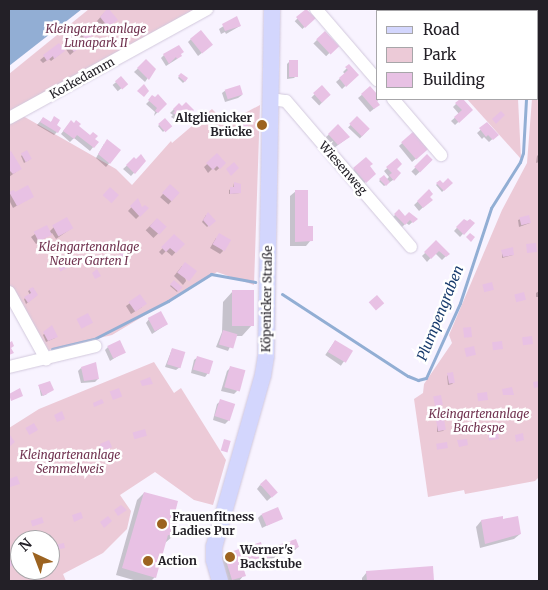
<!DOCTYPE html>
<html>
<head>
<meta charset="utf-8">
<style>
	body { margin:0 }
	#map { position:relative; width:548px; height:590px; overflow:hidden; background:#f8f3ff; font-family:Merriweather,serif }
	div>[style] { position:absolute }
	.green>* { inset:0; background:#eccad7 }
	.water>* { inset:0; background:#92aed4 }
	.shadow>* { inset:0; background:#0003; transform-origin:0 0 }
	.stream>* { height:3px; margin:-1.5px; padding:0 1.5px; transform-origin:1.5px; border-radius:1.5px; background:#92aed4 }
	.building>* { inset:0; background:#e8c1e4; transform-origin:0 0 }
	.roads { filter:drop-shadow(0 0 1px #d2c9dd) drop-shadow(0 0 1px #d2c9dd) }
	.minor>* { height:12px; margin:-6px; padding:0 6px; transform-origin:6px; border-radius:6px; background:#fff }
	.major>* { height:16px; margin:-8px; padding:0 8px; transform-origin:8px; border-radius:8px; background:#d3d6fd }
	.dots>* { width:14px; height:14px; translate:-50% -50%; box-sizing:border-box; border:2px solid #fff; border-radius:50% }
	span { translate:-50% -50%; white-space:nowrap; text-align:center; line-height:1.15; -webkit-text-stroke:5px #fff; paint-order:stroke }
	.park-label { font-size:12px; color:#713350; font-style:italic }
	.street-label { font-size:12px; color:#232027 }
	.poi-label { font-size:12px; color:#232027; font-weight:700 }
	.right { translate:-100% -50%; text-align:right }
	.left { translate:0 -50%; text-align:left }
	.water-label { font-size:14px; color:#193c6d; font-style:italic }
	.frame { position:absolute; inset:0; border:10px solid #232027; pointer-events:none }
	.legend { position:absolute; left:376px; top:10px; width:162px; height:90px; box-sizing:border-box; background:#fff; border:1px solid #a7a6a9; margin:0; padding:6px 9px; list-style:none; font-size:15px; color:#232027 }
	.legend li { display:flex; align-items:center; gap:10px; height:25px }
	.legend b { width:25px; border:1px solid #a7a6a9 }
	.north { position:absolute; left:10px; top:530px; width:50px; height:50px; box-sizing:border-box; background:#fff; border:1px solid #a7a6a9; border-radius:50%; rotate:317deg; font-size:14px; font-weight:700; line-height:20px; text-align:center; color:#232027 }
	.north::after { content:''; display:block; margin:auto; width:18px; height:22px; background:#9c6320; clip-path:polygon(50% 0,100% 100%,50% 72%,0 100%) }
</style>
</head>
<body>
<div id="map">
	<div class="green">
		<i style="clip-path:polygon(89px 9px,197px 9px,9px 113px,9px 74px)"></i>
		<i style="clip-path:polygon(386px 9px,539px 9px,539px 52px,537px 55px,537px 11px,388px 11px)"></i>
		<i style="clip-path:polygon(539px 79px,539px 477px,535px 481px,465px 494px,464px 490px,428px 497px,414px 399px,423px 393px,424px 384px,452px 343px,449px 335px,502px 210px,527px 163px,532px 99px,537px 99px,537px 84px)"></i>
		<i style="clip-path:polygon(467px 99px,518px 99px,521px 159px)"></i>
		<i style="clip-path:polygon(260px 105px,254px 285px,217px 272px,112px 335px,45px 351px,9px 286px,9px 124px,23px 116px,116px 169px,132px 185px,171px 141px,172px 143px,212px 109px,226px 123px)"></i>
		<i style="clip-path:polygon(evenodd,154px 362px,174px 393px,181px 388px,226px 460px,213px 505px,194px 500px,155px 472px,120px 495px,131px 511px,127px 529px,103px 553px,63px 574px,66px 581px,9px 581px,9px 428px,39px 409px,154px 362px,20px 540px,50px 540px,50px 570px,20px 570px,20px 540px)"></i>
	</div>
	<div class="water">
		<i style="clip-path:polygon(9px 9px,82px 9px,9px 66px)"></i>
	</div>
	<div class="shadow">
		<i style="left:306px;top:10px;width:11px;height:16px;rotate:45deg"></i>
		<i style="clip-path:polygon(104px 13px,113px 23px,104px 29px,97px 21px)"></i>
		<i style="clip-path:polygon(236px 18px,240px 26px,226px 34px,225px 32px,221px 34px,219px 29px)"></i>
		<i style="clip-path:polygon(88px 26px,88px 38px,82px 42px,80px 40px,74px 45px,77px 49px,70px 55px,63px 45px)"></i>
		<i style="left:324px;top:33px;width:18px;height:15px;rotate:45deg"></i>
		<i style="clip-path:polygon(191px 39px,208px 48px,198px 56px,188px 42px)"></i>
		<i style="clip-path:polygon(59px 44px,60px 54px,51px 61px,49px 59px,43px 63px,40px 60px)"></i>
		<i style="clip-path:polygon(180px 54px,177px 59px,166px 66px,161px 58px,164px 55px)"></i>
		<i style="clip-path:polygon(146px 61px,154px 69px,145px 82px,134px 72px)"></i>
		<i style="clip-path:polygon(290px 61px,297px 75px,294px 78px,287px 79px,287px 64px)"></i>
		<i style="clip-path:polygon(349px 66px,357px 75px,342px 89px,336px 82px,345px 74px,343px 72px)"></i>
		<i style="clip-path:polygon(181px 74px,187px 79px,183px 83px,178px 78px)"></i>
		<i style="left:121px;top:78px;width:8px;height:11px;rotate:50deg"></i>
		<i style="left:322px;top:87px;width:11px;height:15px;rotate:45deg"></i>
		<i style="clip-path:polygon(370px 88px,378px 99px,375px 108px,370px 112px,358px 98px)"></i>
		<i style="clip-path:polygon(226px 90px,242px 95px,238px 98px,225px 102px,222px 93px)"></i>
		<i style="clip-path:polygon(153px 97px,165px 104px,154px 116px,155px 112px,146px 104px)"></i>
		<i style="clip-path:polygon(461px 99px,471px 110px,455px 125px,451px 121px,459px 114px,453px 107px)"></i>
		<i style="clip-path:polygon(178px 105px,192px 110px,179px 122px,171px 117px,173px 115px,170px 113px)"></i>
		<i style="clip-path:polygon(43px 118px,50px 123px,55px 118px,57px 132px,54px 135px,37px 125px)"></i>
		<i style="left:357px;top:118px;width:16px;height:13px;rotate:43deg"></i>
		<i style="clip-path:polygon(165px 120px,170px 125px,163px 132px,158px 126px)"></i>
		<i style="clip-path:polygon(487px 124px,497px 135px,489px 142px,484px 137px,482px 139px,477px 133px)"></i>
		<i style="clip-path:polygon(68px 125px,78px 127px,97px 142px,90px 151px,74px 138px,70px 142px,61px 134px)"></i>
		<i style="clip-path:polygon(338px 126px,349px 137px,334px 148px,325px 138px)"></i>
		<i style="clip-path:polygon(413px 133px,424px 152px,412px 162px,399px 146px)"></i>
		<i style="clip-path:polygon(104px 144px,119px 151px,106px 167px,96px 158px)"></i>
		<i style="clip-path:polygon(11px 152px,20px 169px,9px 177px,9px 153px)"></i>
		<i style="clip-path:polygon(26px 152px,29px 160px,24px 163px,21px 156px)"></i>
		<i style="clip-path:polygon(539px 154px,539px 162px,536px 163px,537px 156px)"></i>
		<i style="clip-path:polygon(141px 155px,145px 161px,131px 176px,123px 169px,134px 159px,136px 161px)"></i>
		<i style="clip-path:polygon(217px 155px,225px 163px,216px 171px,213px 168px,208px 173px,204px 167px)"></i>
		<i style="left:427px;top:156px;width:6px;height:22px;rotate:45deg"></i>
		<i style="clip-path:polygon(366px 158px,368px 167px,374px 174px,362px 185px,351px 172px)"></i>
		<i style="clip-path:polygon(397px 160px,393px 180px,384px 186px,379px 181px,384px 177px,386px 180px,389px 177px,384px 171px)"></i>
		<i style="clip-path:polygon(440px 181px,442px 184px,451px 183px,442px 192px,436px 185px)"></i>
		<i style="clip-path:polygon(234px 183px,240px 193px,229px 194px,229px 190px,233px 188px)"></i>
		<i style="left:170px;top:186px;width:11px;height:15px;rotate:41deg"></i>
		<i style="clip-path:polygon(296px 191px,311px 240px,306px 246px,290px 246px,290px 196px)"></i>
		<i style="clip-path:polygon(429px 191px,428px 197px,431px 200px,419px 211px,414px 205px)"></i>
		<i style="clip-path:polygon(10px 193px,33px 196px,13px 208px,9px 200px)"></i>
		<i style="clip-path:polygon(138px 200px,142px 209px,147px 208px,136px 219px,128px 211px)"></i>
		<i style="clip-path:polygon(399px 211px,405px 217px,416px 219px,409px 225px,406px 223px,401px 228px,392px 218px)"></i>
		<i style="clip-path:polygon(206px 215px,214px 221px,207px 227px,202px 222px)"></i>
		<i style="clip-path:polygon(528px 216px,530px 223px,519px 227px,518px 220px)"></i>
		<i style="left:157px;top:219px;width:11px;height:16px;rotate:45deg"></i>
		<i style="clip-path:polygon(464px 220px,473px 223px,460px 237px,454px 231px)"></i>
		<i style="clip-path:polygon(54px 227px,72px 228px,56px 239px,52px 233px,36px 244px,31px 237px,35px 234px,49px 232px)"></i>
		<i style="clip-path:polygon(174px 236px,183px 244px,172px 256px,166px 251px,162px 255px,159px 252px)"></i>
		<i style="clip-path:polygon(216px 238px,223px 251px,220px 254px,210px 248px)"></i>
		<i style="clip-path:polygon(436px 242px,448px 254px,442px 260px,435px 253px,427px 262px,422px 256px)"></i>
		<i style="clip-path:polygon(502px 251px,513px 255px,502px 258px)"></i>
		<i style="clip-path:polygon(121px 253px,127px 263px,117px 267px,113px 260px,121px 256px)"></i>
		<i style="clip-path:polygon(182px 266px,186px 281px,183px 285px,174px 276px)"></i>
		<i style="clip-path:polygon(174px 282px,181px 287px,177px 292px,170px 286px)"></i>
		<i style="clip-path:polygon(33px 288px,37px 295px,26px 304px,24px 299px,30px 295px,28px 291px)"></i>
		<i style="clip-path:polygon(233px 291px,252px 325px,242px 336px,235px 336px,228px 351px,216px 347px,222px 332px,223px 302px)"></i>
		<i style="clip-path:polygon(539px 291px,539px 297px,536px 297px,536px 293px)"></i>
		<i style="clip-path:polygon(140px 296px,142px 307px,131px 314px,126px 306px)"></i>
		<i style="clip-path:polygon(149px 319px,167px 324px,152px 334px,146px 323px)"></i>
		<i style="clip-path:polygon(51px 327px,55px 338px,46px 342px,43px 335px)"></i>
		<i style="left:335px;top:341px;width:19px;height:17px;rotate:35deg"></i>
		<i style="clip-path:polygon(108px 347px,124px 352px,110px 361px,105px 350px)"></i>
		<i style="clip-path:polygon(172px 349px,180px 367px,176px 370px,165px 367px)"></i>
		<i style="clip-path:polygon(198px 357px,208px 373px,205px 377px,191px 373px,194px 360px)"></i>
		<i style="clip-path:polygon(81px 368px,98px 379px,95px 382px,81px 383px,78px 371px)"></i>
		<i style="clip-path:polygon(230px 368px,237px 391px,234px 394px,221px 391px,227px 371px)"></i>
		<i style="clip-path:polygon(447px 375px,454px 382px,452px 384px,448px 385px)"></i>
		<i style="clip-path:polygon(39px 386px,47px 394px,45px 395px,41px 396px)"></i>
		<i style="clip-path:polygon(221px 401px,229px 420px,225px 424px,213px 420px,217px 404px)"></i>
		<i style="clip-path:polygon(437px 422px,445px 429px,443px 431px,437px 432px)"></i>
		<i style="clip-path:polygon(260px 485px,276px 493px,267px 501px,257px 489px)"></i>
		<i style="clip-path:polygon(144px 493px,172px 518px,173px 536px,165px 543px,155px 577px,151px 581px,137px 581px,116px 575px,137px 500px)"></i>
		<i style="clip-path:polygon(261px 515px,282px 518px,262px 528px,258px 518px)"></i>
		<i style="clip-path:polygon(517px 518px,520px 534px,514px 539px,480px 548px,476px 527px,481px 521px)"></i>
		<i style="clip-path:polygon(260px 543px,263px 551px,298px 547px,295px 550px,243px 570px,244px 575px,239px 581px,226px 581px,219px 560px,224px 555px)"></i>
		<i style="clip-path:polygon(432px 568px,433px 581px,362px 581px,362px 578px,367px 572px)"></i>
	</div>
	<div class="stream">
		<i style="left:537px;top:66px;width:6px;rotate:-72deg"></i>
		<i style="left:282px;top:294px;width:150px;rotate:33.1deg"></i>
		<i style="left:408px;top:376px;width:11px;rotate:22deg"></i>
		<i style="left:418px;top:380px;width:8px;rotate:-14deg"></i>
		<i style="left:426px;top:378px;width:82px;rotate:-65.6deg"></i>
		<i style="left:460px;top:303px;width:100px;rotate:-71.9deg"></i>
		<i style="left:491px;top:208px;width:54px;rotate:-57.8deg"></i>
		<i style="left:520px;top:162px;width:9px;rotate:-72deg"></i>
		<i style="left:523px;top:153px;width:54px;rotate:-86.8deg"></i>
		<i style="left:52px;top:349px;width:43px;rotate:-13.4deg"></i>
		<i style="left:94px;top:339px;width:83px;rotate:-27.2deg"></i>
		<i style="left:168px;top:301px;width:51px;rotate:-32.1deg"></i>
		<i style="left:211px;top:274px;width:45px;rotate:10.3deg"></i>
	</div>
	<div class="building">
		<i style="clip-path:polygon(107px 9px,109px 9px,118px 20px,108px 27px,100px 17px)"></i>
		<i style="clip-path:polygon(306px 9px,316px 18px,305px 28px,296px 17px)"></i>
		<i style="clip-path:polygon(534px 9px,539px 9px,537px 18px,539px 24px,537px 26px,537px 11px,531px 11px)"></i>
		<i style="clip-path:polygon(237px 16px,241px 26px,225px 31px,222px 24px)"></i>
		<i style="clip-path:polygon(88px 25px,93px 35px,86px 40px,79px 31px)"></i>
		<i style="left:201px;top:30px;width:19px;height:14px;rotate:51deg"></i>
		<i style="left:325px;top:31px;width:21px;height:12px;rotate:47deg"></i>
		<i style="clip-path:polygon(74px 34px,80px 42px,75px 45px,78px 49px,74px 52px,65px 41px)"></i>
		<i style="clip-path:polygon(59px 43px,65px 51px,54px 59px,53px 56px,47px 61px,43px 55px)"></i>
		<i style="clip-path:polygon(179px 45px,184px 52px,181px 54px,182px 56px,177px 59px,176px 57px,169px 64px,163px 54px)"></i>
		<i style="clip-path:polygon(146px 59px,156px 69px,149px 80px,137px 68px)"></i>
		<i style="left:289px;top:60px;width:9px;height:17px"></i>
		<i style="clip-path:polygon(349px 64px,359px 75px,346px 87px,339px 78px,348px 70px,345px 67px)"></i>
		<i style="clip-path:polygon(181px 73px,188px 78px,185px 82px,178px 76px)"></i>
		<i style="left:121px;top:76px;width:11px;height:8px;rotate:49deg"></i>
		<i style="clip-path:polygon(144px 84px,149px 91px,144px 97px,137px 91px)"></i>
		<i style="left:240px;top:85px;width:10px;height:16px;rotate:73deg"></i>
		<i style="left:322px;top:85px;width:13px;height:12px;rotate:48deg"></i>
		<i style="clip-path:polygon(370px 86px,377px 94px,377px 99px,380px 99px,377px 101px,380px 105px,374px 109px,361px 94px)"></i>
		<i style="clip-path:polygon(158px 94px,167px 104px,158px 113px,155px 111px,157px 108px,148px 100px,152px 95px,155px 97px)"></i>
		<i style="clip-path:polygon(460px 99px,463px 99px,473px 110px,459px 123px,454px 117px,462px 110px,455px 103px)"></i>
		<i style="clip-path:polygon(186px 102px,194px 110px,184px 120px,173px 113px,175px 111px,173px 109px,179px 103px,182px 106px)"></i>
		<i style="clip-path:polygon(501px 111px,505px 115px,496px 124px,492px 119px)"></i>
		<i style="clip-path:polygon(54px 116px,60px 120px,57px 125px,61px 128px,58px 133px,40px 122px,43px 117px,51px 122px)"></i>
		<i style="left:357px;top:116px;width:18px;height:11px;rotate:45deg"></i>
		<i style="left:165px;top:118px;width:11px;height:9px;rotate:49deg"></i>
		<i style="clip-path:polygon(71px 120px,74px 123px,76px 120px,81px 124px,79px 126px,90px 135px,93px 132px,98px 136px,95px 139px,99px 142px,94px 148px,77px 135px,74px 139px,63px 131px)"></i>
		<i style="left:237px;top:121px;width:11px;height:9px"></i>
		<i style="clip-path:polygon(487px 122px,499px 135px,493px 140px,488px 135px,486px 137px,479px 128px)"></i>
		<i style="clip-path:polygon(338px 124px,350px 137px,338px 145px,328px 134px)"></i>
		<i style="left:414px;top:131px;width:23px;height:17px;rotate:49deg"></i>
		<i style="clip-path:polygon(107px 139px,121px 150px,110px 164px,98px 154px)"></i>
		<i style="left:27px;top:150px;width:10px;height:7px;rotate:61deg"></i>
		<i style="clip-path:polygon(11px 151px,22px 169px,13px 174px,9px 170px,9px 152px)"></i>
		<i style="clip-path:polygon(217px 153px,226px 163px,220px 169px,217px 166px,213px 170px,206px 163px)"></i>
		<i style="clip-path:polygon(141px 154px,146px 161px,135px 174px,126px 165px,134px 157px,136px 159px)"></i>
		<i style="left:427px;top:154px;width:8px;height:18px;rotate:45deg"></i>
		<i style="clip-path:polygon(366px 157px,373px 164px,370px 166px,376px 174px,366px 183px,353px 168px)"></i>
		<i style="clip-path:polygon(397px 158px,402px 164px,397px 169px,401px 173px,394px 181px,389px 175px,392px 173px,386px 167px)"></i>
		<i style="clip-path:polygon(234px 162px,239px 168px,231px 176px,226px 169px)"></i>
		<i style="clip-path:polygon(384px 175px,390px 182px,386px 186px,379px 179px)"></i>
		<i style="clip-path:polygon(448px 178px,453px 183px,444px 191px,436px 183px,440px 180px,443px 183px)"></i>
		<i style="clip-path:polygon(234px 182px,241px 184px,241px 193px,230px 194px,230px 187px,234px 187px)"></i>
		<i style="left:170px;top:184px;width:13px;height:12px;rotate:42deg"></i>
		<i style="clip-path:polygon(28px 185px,34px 197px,17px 206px,9px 192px,14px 190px,15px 192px)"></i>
		<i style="left:110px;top:187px;width:12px;height:11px;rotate:42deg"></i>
		<i style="clip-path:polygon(429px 189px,433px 194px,430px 197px,433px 200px,423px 208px,417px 201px)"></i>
		<i style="clip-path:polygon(295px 190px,308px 190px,308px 226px,313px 226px,313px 241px,295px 242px)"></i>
		<i style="clip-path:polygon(138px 198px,142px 207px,145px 205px,149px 208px,140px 217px,130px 206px)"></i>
		<i style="clip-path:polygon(399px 209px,405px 216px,409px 212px,418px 219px,413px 223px,410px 220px,405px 225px,394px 214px)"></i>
		<i style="clip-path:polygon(208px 212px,216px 221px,209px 227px,203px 220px)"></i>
		<i style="left:529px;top:215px;width:8px;height:10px;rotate:76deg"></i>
		<i style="left:67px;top:217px;width:13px;height:17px;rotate:61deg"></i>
		<i style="left:157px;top:218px;width:13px;height:11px;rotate:42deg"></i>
		<i style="clip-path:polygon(464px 219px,467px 221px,470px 219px,475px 223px,464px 235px,456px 227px)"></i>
		<i style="left:47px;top:225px;width:11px;height:15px;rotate:63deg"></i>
		<i style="left:219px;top:233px;width:14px;height:13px;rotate:30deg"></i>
		<i style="clip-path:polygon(470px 233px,475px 237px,471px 242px,466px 237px)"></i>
		<i style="clip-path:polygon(174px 234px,185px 244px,176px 253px,170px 248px,166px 252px,161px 247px)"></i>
		<i style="clip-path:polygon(436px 240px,450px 254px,446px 257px,439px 251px,431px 259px,424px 252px)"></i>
		<i style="left:536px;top:243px;width:9px;height:10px;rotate:84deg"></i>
		<i style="clip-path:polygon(513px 247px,514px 255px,503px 257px,501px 250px)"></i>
		<i style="clip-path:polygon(124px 250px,129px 262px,119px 267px,114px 257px,121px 254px,120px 252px)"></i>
		<i style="left:66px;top:257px;width:10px;height:12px;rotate:61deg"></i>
		<i style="left:185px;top:262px;width:15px;height:13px;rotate:37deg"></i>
		<i style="clip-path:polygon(97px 269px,101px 276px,95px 279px,92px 273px)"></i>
		<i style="left:174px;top:280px;width:11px;height:6px;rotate:41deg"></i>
		<i style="left:492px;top:282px;width:8px;height:10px;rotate:76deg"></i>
		<i style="clip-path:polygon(33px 287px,38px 295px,28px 303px,24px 297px,31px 293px,29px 289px)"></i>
		<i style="left:232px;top:290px;width:22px;height:36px"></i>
		<i style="left:524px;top:292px;width:8px;height:10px;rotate:76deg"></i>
		<i style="left:140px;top:294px;width:12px;height:14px;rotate:55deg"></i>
		<i style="left:377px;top:295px;width:11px;height:11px;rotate:49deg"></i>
		<i style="left:161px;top:311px;width:15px;height:15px;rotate:62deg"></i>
		<i style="left:88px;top:313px;width:11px;height:13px;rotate:63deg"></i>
		<i style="clip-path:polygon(52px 325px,58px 337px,48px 341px,43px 332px)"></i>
		<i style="left:471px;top:327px;width:10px;height:8px;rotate:84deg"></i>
		<i style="left:223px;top:330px;width:15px;height:15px;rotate:16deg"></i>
		<i style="left:532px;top:336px;width:8px;height:10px;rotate:83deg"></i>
		<i style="left:120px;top:340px;width:14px;height:14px;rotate:65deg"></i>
		<i style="left:335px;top:340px;width:21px;height:14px;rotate:31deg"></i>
		<i style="clip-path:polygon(12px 341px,14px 346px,11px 348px,14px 353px,9px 355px,9px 343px)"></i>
		<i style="left:502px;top:341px;width:8px;height:10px;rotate:83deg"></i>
		<i style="left:474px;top:346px;width:9px;height:10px;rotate:77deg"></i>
		<i style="left:172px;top:348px;width:14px;height:17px;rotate:17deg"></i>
		<i style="left:197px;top:356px;width:17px;height:14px;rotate:17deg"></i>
		<i style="clip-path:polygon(96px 362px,99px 379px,84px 381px,81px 367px)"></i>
		<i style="left:230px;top:366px;width:16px;height:22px;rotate:15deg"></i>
		<i style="left:453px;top:372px;width:11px;height:6px;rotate:80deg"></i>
		<i style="clip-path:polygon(150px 377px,153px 384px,142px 386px,140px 381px)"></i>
		<i style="clip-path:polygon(50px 381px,54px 390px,43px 396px,38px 385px)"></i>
		<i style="clip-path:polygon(539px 381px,539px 387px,534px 388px,533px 382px)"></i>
		<i style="clip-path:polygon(512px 387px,514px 395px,503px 395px,502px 389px)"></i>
		<i style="clip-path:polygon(20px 388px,23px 396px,11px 401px,9px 394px)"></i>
		<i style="left:119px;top:388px;width:9px;height:10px;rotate:69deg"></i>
		<i style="left:487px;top:392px;width:8px;height:10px;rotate:83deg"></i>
		<i style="left:441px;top:395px;width:10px;height:8px;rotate:79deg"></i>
		<i style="clip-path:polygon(102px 399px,104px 403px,94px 407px,93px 403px)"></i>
		<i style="left:220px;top:399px;width:16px;height:18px;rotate:18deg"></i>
		<i style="clip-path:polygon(62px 411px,65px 419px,57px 422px,54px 415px)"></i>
		<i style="left:444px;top:419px;width:11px;height:8px;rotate:80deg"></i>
		<i style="left:34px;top:423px;width:8px;height:10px;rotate:60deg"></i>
		<i style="left:145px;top:429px;width:7px;height:13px;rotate:74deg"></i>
		<i style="left:498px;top:433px;width:6px;height:10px;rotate:81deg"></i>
		<i style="clip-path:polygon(523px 433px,524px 440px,516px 442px,515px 435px)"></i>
		<i style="clip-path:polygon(10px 435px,15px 442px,9px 447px,9px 437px)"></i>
		<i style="left:224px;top:439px;width:7px;height:12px;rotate:16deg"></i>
		<i style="clip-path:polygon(467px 439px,468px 445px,459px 447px,457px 440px)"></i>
		<i style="left:109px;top:440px;width:8px;height:10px;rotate:67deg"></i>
		<i style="left:447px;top:442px;width:6px;height:11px;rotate:81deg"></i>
		<i style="left:47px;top:464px;width:9px;height:9px;rotate:69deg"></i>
		<i style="clip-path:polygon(17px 476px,20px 484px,10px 487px,9px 479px)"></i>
		<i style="left:266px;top:479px;width:18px;height:8px;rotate:49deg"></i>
		<i style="clip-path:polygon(144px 492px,178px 501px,174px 517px,180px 519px,177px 527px,174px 536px,168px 535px,156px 578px,122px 568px)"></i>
		<i style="clip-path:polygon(121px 505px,127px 510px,118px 516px,114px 510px)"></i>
		<i style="left:278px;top:507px;width:13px;height:18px;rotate:67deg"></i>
		<i style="clip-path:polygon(81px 512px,83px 518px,74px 522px,72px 515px)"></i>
		<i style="clip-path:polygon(108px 516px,112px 521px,104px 528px,100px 522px)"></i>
		<i style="clip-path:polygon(503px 516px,503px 519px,518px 516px,521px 534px,485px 544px,481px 520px)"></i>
		<i style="left:42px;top:517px;width:6px;height:12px;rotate:72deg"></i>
		<i style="clip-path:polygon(296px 539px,299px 547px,243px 567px,246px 576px,232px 580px,224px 554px,261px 542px,263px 550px)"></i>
		<i style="left:64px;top:543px;width:5px;height:14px;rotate:79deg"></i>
		<i style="clip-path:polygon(19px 558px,20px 563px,9px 567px,9px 561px)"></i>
		<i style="clip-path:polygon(433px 566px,434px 581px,367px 581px,366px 571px)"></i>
	</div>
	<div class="roads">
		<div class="minor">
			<i style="left:316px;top:9px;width:94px;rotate:49.3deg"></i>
			<i style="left:271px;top:99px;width:15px;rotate:8deg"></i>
			<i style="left:286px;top:101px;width:192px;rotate:49.4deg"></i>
			<i style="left:393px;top:99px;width:74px;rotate:49.4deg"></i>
			<i style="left:9px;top:118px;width:226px;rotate:-28.8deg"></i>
			<i style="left:9px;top:292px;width:77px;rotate:61.1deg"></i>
			<i style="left:9px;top:367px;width:89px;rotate:-13.6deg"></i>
		</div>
		<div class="major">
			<i style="left:220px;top:581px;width:22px;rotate:-106deg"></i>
			<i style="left:214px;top:560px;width:13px;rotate:-90deg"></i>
			<i style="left:214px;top:547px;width:179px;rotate:-74.1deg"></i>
			<i style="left:263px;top:375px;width:19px;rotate:-81deg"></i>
			<i style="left:266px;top:356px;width:347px;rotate:-89deg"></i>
		</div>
	</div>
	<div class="dots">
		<i style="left:262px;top:125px;background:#9c6320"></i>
		<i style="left:162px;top:524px;background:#9c6320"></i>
		<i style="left:230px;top:557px;background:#9c6320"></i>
		<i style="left:148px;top:561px;background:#9c6320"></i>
	</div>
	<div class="park-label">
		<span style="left:96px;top:36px">Kleingartenanlage<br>Lunapark II</span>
		<span style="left:89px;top:254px">Kleingartenanlage<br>Neuer Garten I</span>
		<span style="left:479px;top:421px">Kleingartenanlage<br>Bachespe</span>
		<span style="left:70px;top:462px">Kleingartenanlage<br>Semmelweis</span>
	</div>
	<div class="street-label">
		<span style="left:82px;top:78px;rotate:-29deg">Korkedamm</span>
		<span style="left:343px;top:168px;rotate:49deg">Wiesenweg</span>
		<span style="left:267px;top:299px;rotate:-89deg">Köpenicker Straße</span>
	</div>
	<div class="poi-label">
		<span class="right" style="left:252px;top:125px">Altglienicker<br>Brücke</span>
		<span class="left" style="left:172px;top:524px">Frauenfitness<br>Ladies Pur</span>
		<span class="left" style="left:240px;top:557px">Werner's<br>Backstube</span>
		<span class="left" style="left:158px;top:561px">Action</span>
	</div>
	<div class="water-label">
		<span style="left:440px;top:313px;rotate:-68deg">Plumpengraben</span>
	</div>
	<div class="frame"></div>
	<ul class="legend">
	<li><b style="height:6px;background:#d3d6fd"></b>Road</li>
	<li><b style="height:14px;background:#eccad7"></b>Park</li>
	<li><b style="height:14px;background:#e8c1e4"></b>Building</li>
	</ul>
	<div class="north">N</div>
</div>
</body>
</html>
